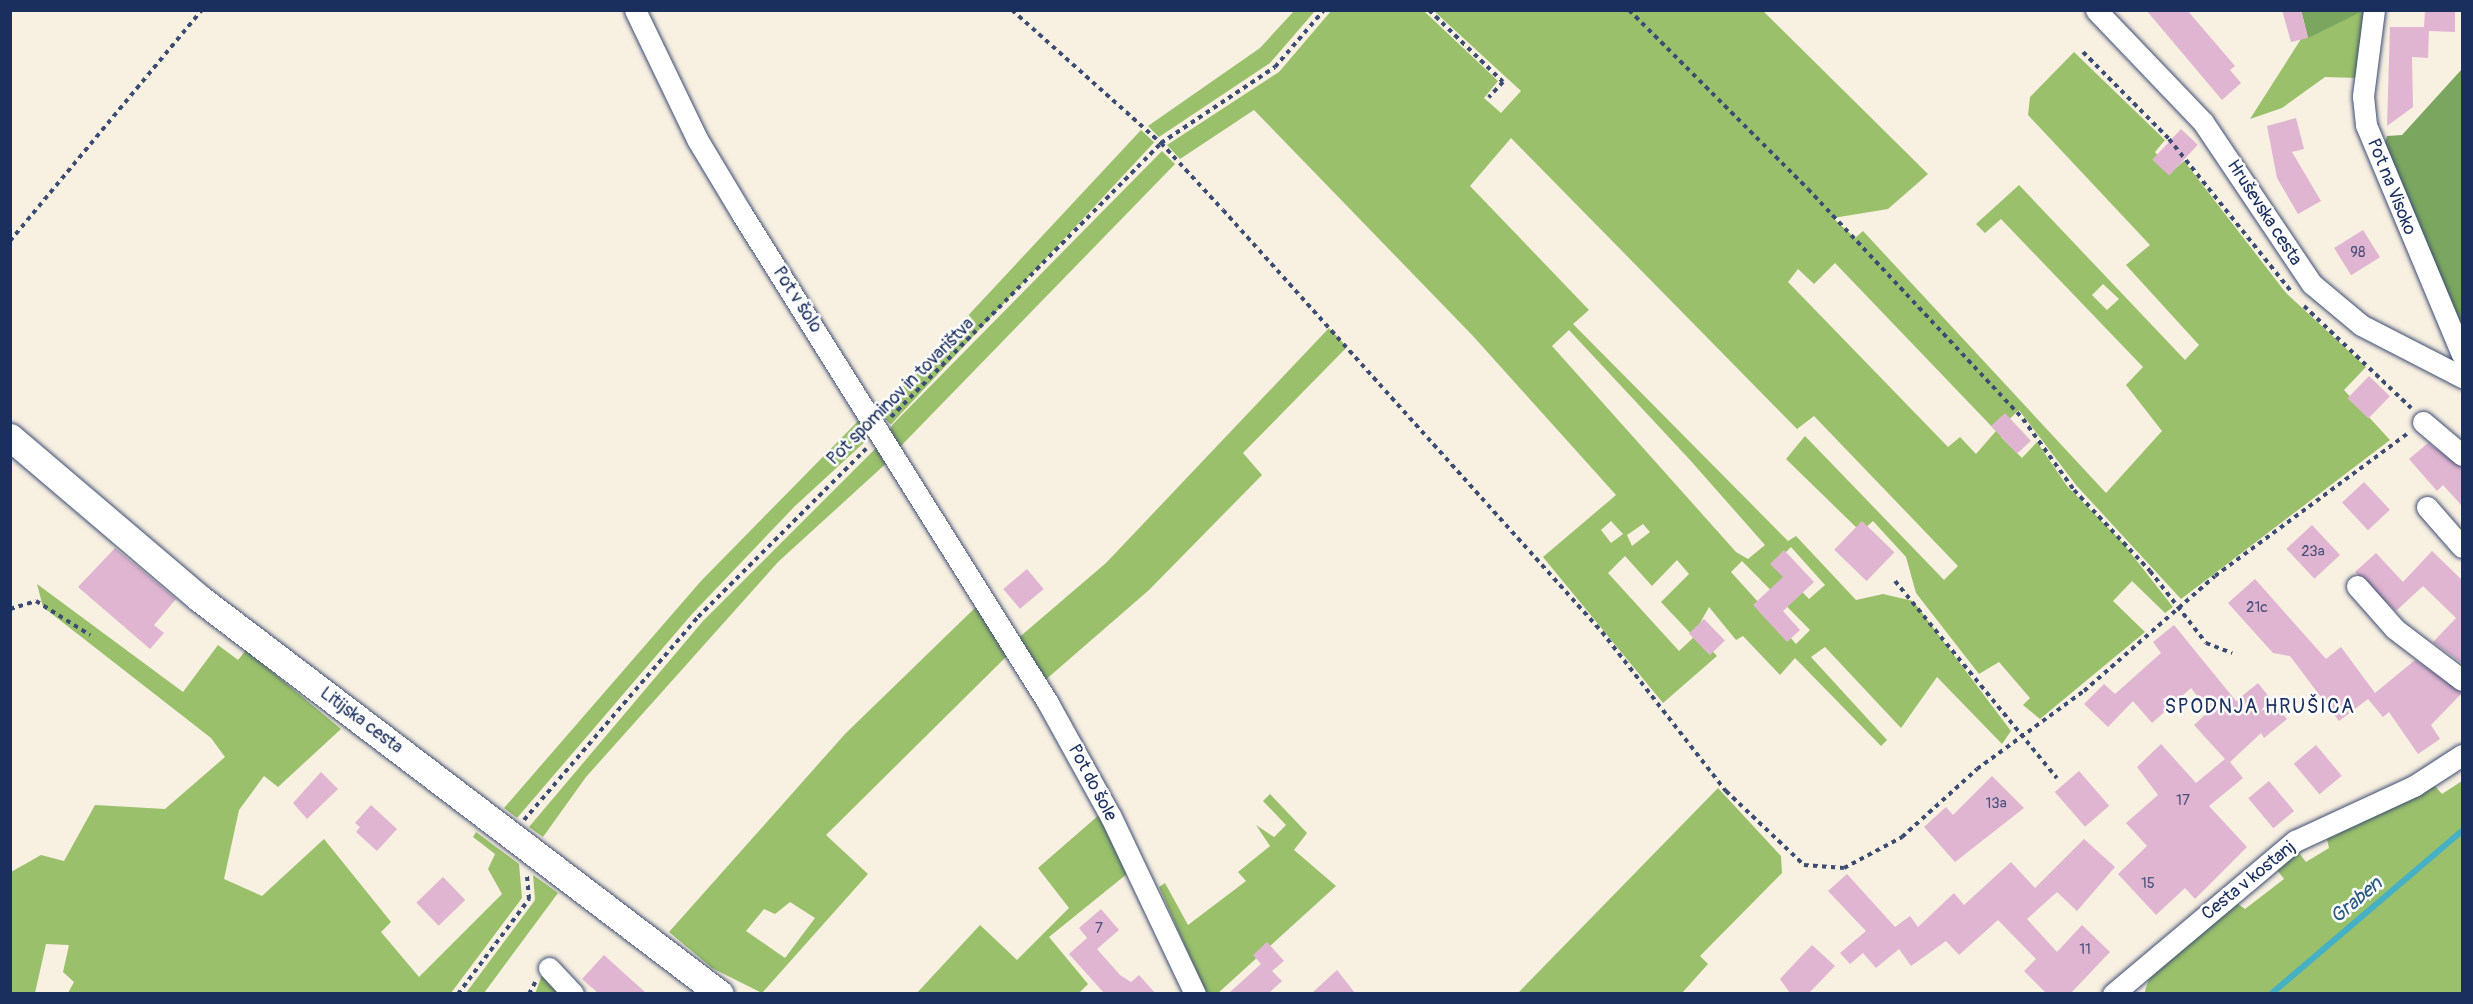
<!DOCTYPE html>
<html>
<head>
<meta charset="utf-8">
<style>
	body { margin:0 }
	#map { position:relative; width:2473px; height:1004px; overflow:hidden; background:#f8f0e1; font-family:Pangolin,sans-serif }
	div>[style] { position:absolute }
	.green>* { inset:0; background:#9ac06b; transform-origin:0 0 }
	.forest>* { inset:0; background:#7ba65f }
	.stream>* { height:6px; margin:-3px; padding:0 3px; transform-origin:3px; border-radius:3px; background:#46b0c4 }
	.building>* { inset:0; background:#e0b5d1; transform-origin:0 0 }
	.path>* { height:4px; margin-top:-2px; transform-origin:0; background:repeating-linear-gradient(90deg,#3c4c72 0 4.5px,transparent 0 9px) }
	.roads { filter:drop-shadow(0 0 2px #3c4c72) drop-shadow(0 0 2px #3c4c72) }
	.minor>* { height:21px; margin:-10.5px; padding:0 10.5px; transform-origin:10.5px; border-radius:10.5px; background:#fff }
	.major>* { height:27px; margin:-13.5px; padding:0 13.5px; transform-origin:13.5px; border-radius:13.5px; background:#fff }
	span { translate:-50% -50%; white-space:nowrap; text-align:center; line-height:1.15; -webkit-text-stroke:5px #fff; paint-order:stroke }
	.number-label { font-size:15px; color:#4c507b }
	.number-label span { -webkit-text-stroke-width:0 }
	.street-label { font-size:18px; color:#1b2f5e }
	.neighbourhood-label { font-size:20px; color:#1b2f5e; letter-spacing:1.5px }
	.water-label { font-size:20px; color:#2a5c82; font-style:italic }
	.frame { position:absolute; inset:0; border:12px solid #1b2f5e; pointer-events:none }
</style>
</head>
<body>
<div id="map">
	<div class="green">
		<i style="clip-path:polygon(1294px 11px,1315px 11px,1270px 63px,1159px 137px,1148px 126px,1260px 48px)"></i>
		<i style="clip-path:polygon(evenodd,1331px 11px,1424px 11px,1498px 81px,1484px 98px,1501px 113px,1521px 91px,1434px 11px,1763px 11px,1928px 174px,1888px 209px,1833px 218px,1855px 238px,1863px 231px,2106px 493px,2162px 431px,2126px 385px,2143px 367px,2001px 219px,1985px 233px,1976px 224px,2019px 185px,2185px 360px,2199px 345px,2126px 265px,2150px 245px,2028px 115px,2030px 97px,2074px 52px,2165px 140px,2155px 152px,2171px 172px,2184px 161px,2286px 293px,2366px 367px,2344px 390px,2390px 440px,2181px 599px,2076px 485px,2019px 410px,2002px 426px,2001px 437px,2022px 458px,2037px 442px,2067px 486px,2122px 542px,2173px 607px,2165px 613px,2132px 581px,2113px 601px,2145px 632px,2040px 719px,2023px 705px,2030px 698px,1999px 662px,1979px 674px,1916px 593px,1906px 557px,1873px 521px,1861px 532px,1786px 459px,1805px 436px,1944px 580px,1958px 566px,1814px 416px,1797px 429px,1511px 138px,1470px 186px,1589px 310px,1573px 324px,1788px 541px,1796px 536px,1856px 600px,1883px 594px,1913px 601px,2011px 731px,2002px 744px,1937px 677px,1901px 728px,1825px 647px,1811px 657px,1887px 740px,1881px 746px,1795px 658px,1780px 675px,1743px 636px,1736px 640px,1709px 607px,1695px 632px,1717px 656px,1663px 703px,1543px 557px,1616px 495px,1473px 336px,1254px 110px,1180px 159px,1167px 145px,1279px 72px,1331px 11px,1835px 263px,1996px 431px,1976px 454px,1960px 437px,1948px 447px,1788px 282px,1798px 269px,1814px 284px,1835px 263px,1331px 11px,2103px 284px,2119px 299px,2107px 310px,2092px 295px,2103px 284px,1331px 11px,1569px 330px,1690px 460px,1765px 545px,1748px 559px,1736px 552px,1552px 346px,1569px 330px,1331px 11px,1611px 521px,1623px 534px,1611px 543px,1601px 530px,1611px 521px,1331px 11px,1643px 524px,1650px 532px,1632px 546px,1627px 535px,1643px 524px,1331px 11px,1791px 547px,1825px 585px,1809px 599px,1775px 563px,1791px 547px,1331px 11px,1625px 556px,1652px 586px,1677px 560px,1689px 574px,1661px 602px,1694px 637px,1679px 651px,1608px 573px,1625px 556px,1331px 11px,1742px 561px,1810px 630px,1796px 644px,1731px 572px,1742px 561px)"></i>
		<i style="clip-path:polygon(2363px 11px,2369px 11px,2358px 78px,2325px 77px,2282px 108px,2250px 119px,2301px 39px)"></i>
		<i style="left:1141px;top:130px;width:18px;height:386px;rotate:43deg"></i>
		<i style="clip-path:polygon(1162px 151px,1175px 164px,898px 449px,889px 431px,893px 424px)"></i>
		<i style="clip-path:polygon(1329px 328px,1347px 347px,1243px 453px,1262px 475px,1149px 590px,1043px 682px,1016px 640px,1106px 563px)"></i>
		<i style="clip-path:polygon(861px 418px,869px 438px,795px 506px,692px 614px,517px 818px,504px 808px,701px 581px)"></i>
		<i style="clip-path:polygon(876px 448px,891px 459px,778px 562px,586px 777px,543px 837px,529px 827px,703px 621px)"></i>
		<i style="clip-path:polygon(37px 584px,183px 692px,218px 645px,238px 660px,246px 650px,341px 729px,278px 787px,264px 776px,239px 810px,224px 879px,262px 896px,324px 839px,391px 922px,381px 932px,419px 977px,502px 894px,488px 869px,495px 854px,473px 837px,476px 832px,519px 864px,522px 898px,451px 993px,68px 993px,74px 982px,63px 972px,69px 945px,46px 944px,35px 993px,11px 994px,11px 872px,41px 855px,64px 861px,95px 805px,165px 809px,225px 757px,211px 738px,43px 607px)"></i>
		<i style="clip-path:polygon(evenodd,979px 604px,1011px 652px,826px 835px,868px 874px,762px 993px,712px 968px,669px 932px,845px 734px,979px 604px,790px 902px,815px 918px,785px 958px,746px 931px,764px 909px,775px 914px,790px 902px)"></i>
		<i style="clip-path:polygon(2462px 781px,2462px 993px,2144px 994px,2149px 979px,2234px 901px,2245px 909px,2284px 879px,2274px 866px,2299px 853px,2306px 862px,2329px 848px,2327px 839px,2433px 784px,2442px 794px)"></i>
		<i style="clip-path:polygon(1718px 788px,1781px 856px,1782px 873px,1700px 956px,1708px 964px,1682px 993px,1518px 993px)"></i>
		<i style="clip-path:polygon(1270px 794px,1307px 833px,1294px 850px,1336px 886px,1217px 994px,1206px 993px,1159px 887px,1165px 883px,1188px 925px,1246px 881px,1238px 872px,1270px 846px,1256px 825px,1274px 837px,1286px 825px,1263px 801px)"></i>
		<i style="clip-path:polygon(1107px 808px,1138px 865px,1049px 937px,1088px 984px,1079px 993px,916px 994px,980px 925px,1017px 960px,1069px 908px,1038px 868px)"></i>
		<i style="clip-path:polygon(533px 875px,558px 893px,484px 993px,466px 993px,535px 900px)"></i>
		<i style="clip-path:polygon(542px 975px,560px 994px,535px 994px)"></i>
	</div>
	<div class="forest">
		<i style="clip-path:polygon(2301px 10px,2363px 11px,2308px 38px)"></i>
		<i style="clip-path:polygon(2462px 69px,2462px 324px,2460px 327px,2382px 152px,2387px 136px,2402px 135px)"></i>
	</div>
	<div class="stream">
		<i style="left:2271px;top:994px;width:251px;rotate:-40.5deg"></i>
	</div>
	<div class="building">
		<i style="clip-path:polygon(2146px 10px,2187px 10px,2235px 66px,2230px 70px,2241px 83px,2222px 100px)"></i>
		<i style="clip-path:polygon(2282px 10px,2301px 10px,2308px 38px,2291px 42px)"></i>
		<i style="clip-path:polygon(2425px 10px,2455px 10px,2455px 32px,2429px 31px,2428px 58px,2412px 57px,2413px 107px,2387px 126px,2390px 27px,2424px 27px)"></i>
		<i style="clip-path:polygon(2296px 118px,2304px 149px,2292px 152px,2321px 201px,2298px 214px,2277px 178px,2267px 126px)"></i>
		<i style="left:2181px;top:129px;width:23px;height:42px;rotate:43deg"></i>
		<i style="left:2363px;top:230px;width:32px;height:34px;rotate:58deg"></i>
		<i style="left:2369px;top:376px;width:29px;height:31px;rotate:44deg"></i>
		<i style="left:2005px;top:413px;width:38px;height:19px;rotate:47deg"></i>
		<i style="clip-path:polygon(2428px 443px,2463px 467px,2463px 507px,2443px 485px,2437px 491px,2409px 459px)"></i>
		<i style="left:2364px;top:482px;width:38px;height:30px;rotate:47deg"></i>
		<i style="left:1862px;top:521px;width:45px;height:40px;rotate:44deg"></i>
		<i style="left:2312px;top:525px;width:41px;height:35px;rotate:47deg"></i>
		<i style="clip-path:polygon(115px 548px,176px 599px,154px 625px,164px 633px,150px 649px,78px 587px)"></i>
		<i style="clip-path:polygon(1784px 550px,1814px 582px,1783px 611px,1800px 630px,1787px 642px,1753px 605px,1783px 577px,1770px 564px)"></i>
		<i style="clip-path:polygon(2432px 551px,2463px 581px,2463px 664px,2433px 642px,2456px 618px,2423px 586px,2396px 611px,2355px 572px,2376px 553px,2403px 582px)"></i>
		<i style="left:1027px;top:569px;width:26px;height:31px;rotate:50deg"></i>
		<i style="clip-path:polygon(2255px 579px,2326px 659px,2341px 647px,2375px 693px,2415px 660px,2463px 692px,2431px 725px,2440px 739px,2418px 754px,2389px 712px,2383px 717px,2368px 699px,2339px 721px,2290px 656px,2273px 653px,2228px 603px)"></i>
		<i style="left:1704px;top:619px;width:30px;height:21px;rotate:46deg"></i>
		<i style="clip-path:polygon(2174px 625px,2236px 701px,2258px 683px,2287px 719px,2264px 738px,2261px 733px,2230px 762px,2243px 778px,2209px 806px,2247px 847px,2195px 899px,2185px 888px,2156px 915px,2118px 874px,2147px 846px,2126px 823px,2158px 795px,2137px 767px,2161px 744px,2196px 783px,2225px 759px,2194px 725px,2209px 711px,2191px 688px,2152px 723px,2133px 701px,2108px 727px,2084px 704px,2104px 684px,2115px 694px,2161px 653px,2153px 642px)"></i>
		<i style="left:2316px;top:745px;width:40px;height:29px;rotate:50deg"></i>
		<i style="left:2079px;top:771px;width:46px;height:32px;rotate:49deg"></i>
		<i style="clip-path:polygon(321px 772px,338px 789px,307px 819px,293px 803px)"></i>
		<i style="clip-path:polygon(1992px 776px,2024px 808px,1955px 862px,1924px 827px,1946px 807px,1953px 815px)"></i>
		<i style="left:2269px;top:781px;width:39px;height:27px;rotate:50deg"></i>
		<i style="clip-path:polygon(371px 805px,397px 829px,377px 851px,356px 832px,360px 827px,355px 823px)"></i>
		<i style="clip-path:polygon(2084px 839px,2115px 867px,2077px 911px,2057px 892px,2027px 919px,2057px 952px,2082px 925px,2110px 952px,2071px 993px,2046px 993px,2024px 971px,2036px 959px,1998px 920px,1959px 955px,1946px 941px,1911px 966px,1899px 949px,1876px 968px,1863px 953px,1850px 964px,1840px 953px,1866px 931px,1828px 891px,1847px 874px,1895px 927px,1910px 916px,1918px 927px,1954px 893px,1964px 905px,2011px 862px,2035px 888px)"></i>
		<i style="left:443px;top:877px;width:32px;height:37px;rotate:46deg"></i>
		<i style="clip-path:polygon(1101px 909px,1119px 930px,1097px 949px,1120px 975px,1131px 982px,1139px 975px,1155px 993px,1104px 993px,1069px 954px,1087px 938px,1079px 928px)"></i>
		<i style="clip-path:polygon(1267px 942px,1284px 961px,1272px 971px,1282px 981px,1269px 993px,1229px 993px,1261px 964px,1253px 955px)"></i>
		<i style="clip-path:polygon(1812px 945px,1835px 966px,1809px 993px,1790px 993px,1780px 979px)"></i>
		<i style="clip-path:polygon(604px 955px,646px 993px,598px 993px,582px 979px)"></i>
		<i style="clip-path:polygon(1337px 970px,1355px 993px,1312px 993px)"></i>
	</div>
	<div class="path">
		<i style="left:1012px;top:10px;width:200px;rotate:41.8deg"></i>
		<i style="left:1161px;top:143px;width:91px;rotate:47.2deg"></i>
		<i style="left:1223px;top:210px;width:567px;rotate:48.07deg"></i>
		<i style="left:1602px;top:632px;width:202px;rotate:52.1deg"></i>
		<i style="left:1726px;top:791px;width:108px;rotate:43.5deg"></i>
		<i style="left:1804px;top:865px;width:40px;rotate:4.3deg"></i>
		<i style="left:1844px;top:868px;width:66px;rotate:-28.1deg"></i>
		<i style="left:1902px;top:837px;width:101px;rotate:-42.2deg"></i>
		<i style="left:1977px;top:769px;width:132px;rotate:-36.1deg"></i>
		<i style="left:2084px;top:691px;width:174px;rotate:-41.3deg"></i>
		<i style="left:2215px;top:576px;width:240px;rotate:-36.5deg"></i>
		<i style="left:1429px;top:10px;width:103px;rotate:44.2deg"></i>
		<i style="left:1503px;top:82px;width:21px;rotate:133deg"></i>
		<i style="left:1629px;top:10px;width:253px;rotate:45deg"></i>
		<i style="left:1808px;top:189px;width:315px;rotate:46.9deg"></i>
		<i style="left:2023px;top:419px;width:87px;rotate:54.3deg"></i>
		<i style="left:2074px;top:490px;width:111px;rotate:46.8deg"></i>
		<i style="left:2150px;top:571px;width:91px;rotate:52.1deg"></i>
		<i style="left:2206px;top:643px;width:28px;rotate:21deg"></i>
		<i style="left:2083px;top:52px;width:122px;rotate:45.3deg"></i>
		<i style="left:2169px;top:139px;width:198px;rotate:51.3deg"></i>
		<i style="left:10px;top:241px;width:300px;rotate:-50.3deg"></i>
		<i style="left:2304px;top:306px;width:148px;rotate:43.6deg"></i>
		<i style="left:891px;top:417px;width:385px;rotate:-45.4deg"></i>
		<i style="left:1161px;top:143px;width:137px;rotate:-33.7deg"></i>
		<i style="left:1275px;top:67px;width:75px;rotate:-49.3deg"></i>
		<i style="left:1895px;top:581px;width:255px;rotate:50.6deg"></i>
		<i style="left:10px;top:609px;width:27px;rotate:-17deg"></i>
		<i style="left:36px;top:601px;width:64px;rotate:32.2deg"></i>
		<i style="left:524px;top:820px;width:267px;rotate:-49.4deg"></i>
		<i style="left:698px;top:617px;width:238px;rotate:-45deg"></i>
		<i style="left:458px;top:994px;width:119px;rotate:-53.2deg"></i>
		<i style="left:529px;top:899px;width:23px;rotate:-95deg"></i>
		<i style="left:529px;top:994px;width:15px;rotate:-62deg"></i>
	</div>
	<div class="roads">
		<div class="minor">
			<i style="left:635px;top:10px;width:143px;rotate:64.3deg"></i>
			<i style="left:697px;top:139px;width:87px;rotate:59deg"></i>
			<i style="left:742px;top:214px;width:577px;rotate:57.96deg"></i>
			<i style="left:1048px;top:703px;width:130px;rotate:61.1deg"></i>
			<i style="left:1111px;top:817px;width:196px;rotate:64.6deg"></i>
			<i style="left:2096px;top:10px;width:155px;rotate:46.3deg"></i>
			<i style="left:2203px;top:122px;width:195px;rotate:56.1deg"></i>
			<i style="left:2312px;top:284px;width:64px;rotate:39.9deg"></i>
			<i style="left:2361px;top:325px;width:114px;rotate:27.2deg"></i>
			<i style="left:2374px;top:10px;width:87px;rotate:97.3deg"></i>
			<i style="left:2363px;top:96px;width:29px;rotate:84deg"></i>
			<i style="left:2366px;top:125px;width:249px;rotate:67.3deg"></i>
			<i style="left:2423px;top:422px;width:51px;rotate:40.2deg"></i>
			<i style="left:2427px;top:507px;width:53px;rotate:48.8deg"></i>
			<i style="left:2357px;top:586px;width:57px;rotate:48.5deg"></i>
			<i style="left:2395px;top:629px;width:84px;rotate:37.3deg"></i>
			<i style="left:549px;top:968px;width:35px;rotate:47deg"></i>
			<i style="left:2113px;top:994px;width:238px;rotate:-40.1deg"></i>
			<i style="left:2295px;top:841px;width:131px;rotate:-24.8deg"></i>
			<i style="left:2414px;top:786px;width:57px;rotate:-32.9deg"></i>
		</div>
		<div class="major">
			<i style="left:10px;top:437px;width:248px;rotate:40.4deg"></i>
			<i style="left:199px;top:598px;width:654px;rotate:37.24deg"></i>
		</div>
	</div>
	<div class="number-label">
		<span style="left:2358px;top:253px">98</span>
		<span style="left:2313px;top:552px">23a</span>
		<span style="left:2257px;top:608px">21c</span>
		<span style="left:2183px;top:801px">17</span>
		<span style="left:1996px;top:804px">13a</span>
		<span style="left:2148px;top:884px">15</span>
		<span style="left:1099px;top:929px">7</span>
		<span style="left:2085px;top:950px">11</span>
	</div>
	<div class="street-label">
		<span style="left:2391px;top:187px;rotate:68deg">Pot na Visoko</span>
		<span style="left:2264px;top:213px;rotate:57deg">Hruševska cesta</span>
		<span style="left:797px;top:300px;rotate:57deg">Pot v šolo</span>
		<span style="left:901px;top:392px;rotate:-45deg">Pot spominov in tovarištva</span>
		<span style="left:361px;top:721px;rotate:37deg">Litijska cesta</span>
		<span style="left:1092px;top:783px;rotate:62deg">Pot do šole</span>
		<span style="left:2249px;top:881px;rotate:-39deg">Cesta v kostanj</span>
	</div>
	<div class="neighbourhood-label">
		<span style="left:2260px;top:706px">SPODNJA HRUŠICA</span>
	</div>
	<div class="water-label">
		<span style="left:2356px;top:900px;rotate:-40deg">Graben</span>
	</div>
	<div class="frame"></div>
</div>
</body>
</html>
